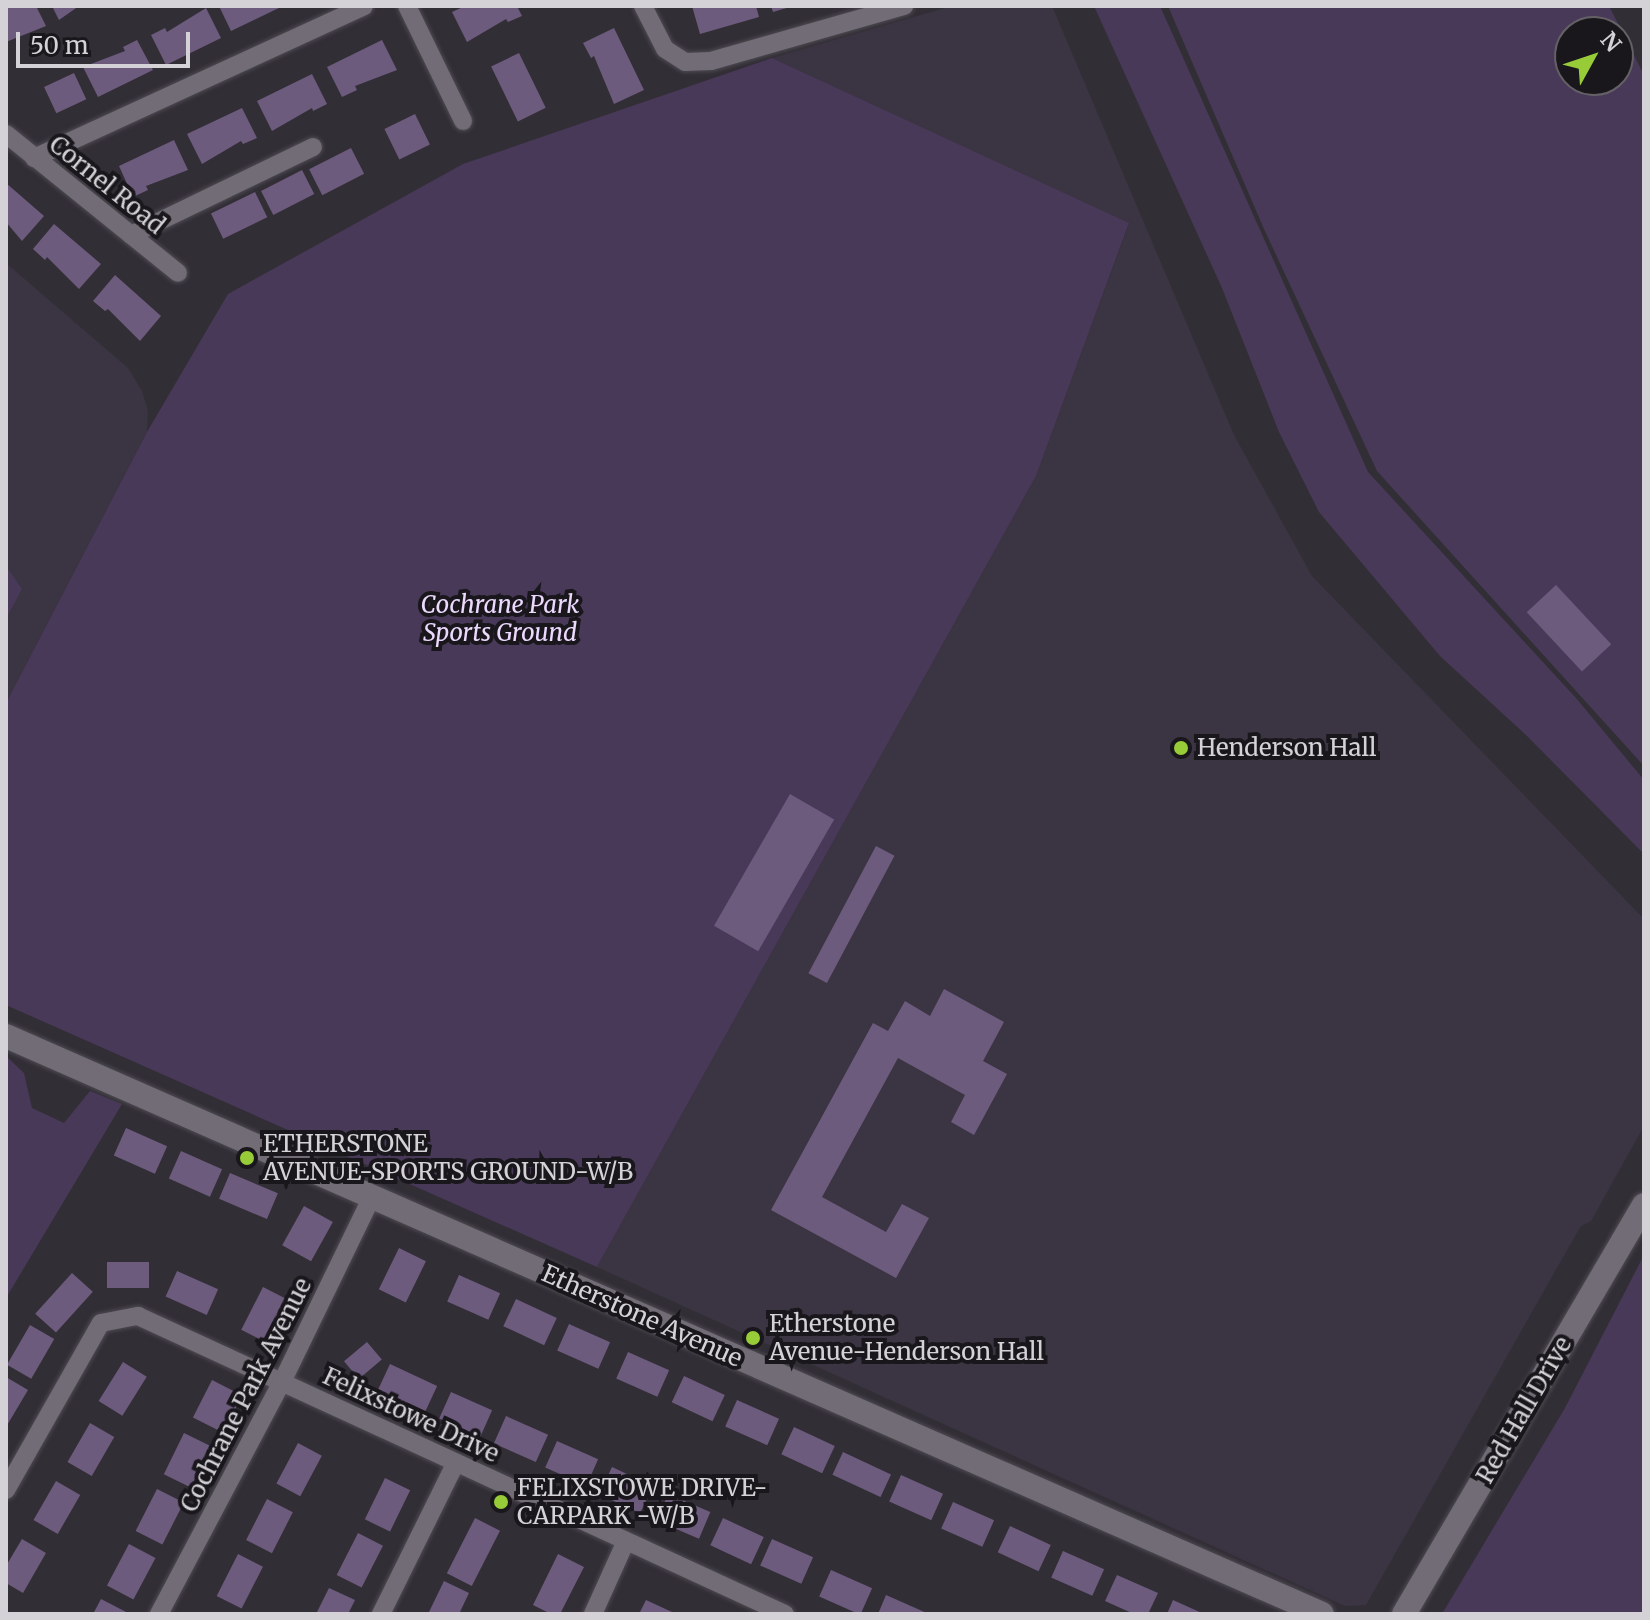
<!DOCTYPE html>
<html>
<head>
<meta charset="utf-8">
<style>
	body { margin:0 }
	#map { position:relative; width:1650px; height:1620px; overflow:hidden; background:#322e36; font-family:Merriweather,serif }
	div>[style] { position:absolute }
	.built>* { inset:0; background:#3b3442 }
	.green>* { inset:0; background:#493959 }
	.building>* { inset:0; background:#6d5b7e; transform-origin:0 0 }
	.roads { filter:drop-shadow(0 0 2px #4e4a52) drop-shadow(0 0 2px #4e4a52) }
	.street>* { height:18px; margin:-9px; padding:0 9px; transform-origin:9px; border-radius:9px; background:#716c76 }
	.secondary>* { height:24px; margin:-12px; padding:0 12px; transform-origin:12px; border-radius:12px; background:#716c76 }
	.dots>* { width:22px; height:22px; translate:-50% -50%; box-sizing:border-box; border:4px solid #19171b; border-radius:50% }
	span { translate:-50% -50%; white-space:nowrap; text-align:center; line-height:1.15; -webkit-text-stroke:8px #19171b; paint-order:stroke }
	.street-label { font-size:24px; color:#d4d1d7 }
	.park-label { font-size:24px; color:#ebd9fe; font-style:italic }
	.poi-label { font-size:24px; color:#d4d1d7 }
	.left { translate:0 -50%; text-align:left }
	.frame { position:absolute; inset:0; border:8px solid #d4d1d7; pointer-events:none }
	.north { position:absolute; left:1554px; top:16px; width:80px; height:80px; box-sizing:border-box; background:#19171b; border:2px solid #646166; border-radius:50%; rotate:50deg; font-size:22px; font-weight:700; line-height:32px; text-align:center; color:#d4d1d7 }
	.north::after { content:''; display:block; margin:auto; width:28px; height:36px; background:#97cc38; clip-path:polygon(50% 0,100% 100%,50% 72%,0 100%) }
	.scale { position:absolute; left:16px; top:32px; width:174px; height:36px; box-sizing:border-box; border:4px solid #d4d1d7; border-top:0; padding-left:10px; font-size:24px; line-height:28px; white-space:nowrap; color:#d4d1d7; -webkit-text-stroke:6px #19171b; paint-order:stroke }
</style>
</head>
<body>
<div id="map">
	<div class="built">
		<i style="clip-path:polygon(952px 6px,1052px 6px,1234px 435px,1312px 576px,1644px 919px,1644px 1126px,1591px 1221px,1581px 1226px,1562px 1259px,1366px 1605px,1345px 1606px,597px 1267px,1036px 476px,1129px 224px,772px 58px)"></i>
		<i style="clip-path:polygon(6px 263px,128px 368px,142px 391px,148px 411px,147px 432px,6px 703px)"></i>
	</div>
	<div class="green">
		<i style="clip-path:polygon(1094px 6px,1160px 6px,1368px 472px,1576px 698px,1644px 780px,1644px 854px,1527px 736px,1440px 656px,1319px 512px,1279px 432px,1222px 288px)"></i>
		<i style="clip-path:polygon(evenodd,1168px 6px,1609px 6px,1644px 75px,1644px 766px,1377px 471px,1264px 229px,1168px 6px,1570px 32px,1618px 32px,1618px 80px,1570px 80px,1570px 32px)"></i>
		<i style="clip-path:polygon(772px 58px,1129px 223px,1036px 476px,597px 1267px,6px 1005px,6px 703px,147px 432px,228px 294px,463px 164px)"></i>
		<i style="clip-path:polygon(6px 566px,22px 589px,8px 615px,6px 613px)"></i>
		<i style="clip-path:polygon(6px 1056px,24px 1073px,32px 1108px,64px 1123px,90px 1091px,122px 1104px,6px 1298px)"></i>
		<i style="clip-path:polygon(1644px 1255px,1644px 1614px,1442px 1614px,1565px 1408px)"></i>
	</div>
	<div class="building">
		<i style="clip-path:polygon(12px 6px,36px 6px,46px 26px,6px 42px,6px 9px)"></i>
		<i style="clip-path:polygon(52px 6px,79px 6px,59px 20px)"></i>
		<i style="clip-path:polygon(219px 6px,283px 6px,231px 31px)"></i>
		<i style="clip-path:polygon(465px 6px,517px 6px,522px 16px,508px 22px,506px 19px,467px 42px,452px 12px)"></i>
		<i style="clip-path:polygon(692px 6px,756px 6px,759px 17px,700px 34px)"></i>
		<i style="clip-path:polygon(771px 6px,790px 6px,790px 7px,773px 12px)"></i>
		<i style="clip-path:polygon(206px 8px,221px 38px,166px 65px,151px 35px,165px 28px,167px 32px)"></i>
		<i style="clip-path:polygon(614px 28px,644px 90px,614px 104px,594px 56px,591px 58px,583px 43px)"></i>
		<i style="clip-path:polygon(137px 40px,153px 70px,98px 97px,83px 67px,125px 51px,123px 47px)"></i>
		<i style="clip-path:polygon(382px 40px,397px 70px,355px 86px,357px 90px,342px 97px,327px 67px)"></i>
		<i style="left:519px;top:53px;width:61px;height:31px;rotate:64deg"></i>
		<i style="left:74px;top:73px;width:29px;height:33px;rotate:65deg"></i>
		<i style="clip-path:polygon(312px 74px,327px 104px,313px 111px,312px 108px,272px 131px,257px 101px)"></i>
		<i style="clip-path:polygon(242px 108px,257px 138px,243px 144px,241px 141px,202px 164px,187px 134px)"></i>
		<i style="left:415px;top:114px;width:34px;height:34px;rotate:64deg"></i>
		<i style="clip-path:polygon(174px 140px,188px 170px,146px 186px,148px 190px,133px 197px,119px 166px)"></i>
		<i style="left:351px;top:148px;width:29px;height:47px;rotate:63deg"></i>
		<i style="left:302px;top:170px;width:27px;height:46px;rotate:63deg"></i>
		<i style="clip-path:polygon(6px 183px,44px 216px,22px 241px,6px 222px)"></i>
		<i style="left:255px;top:192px;width:28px;height:49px;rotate:64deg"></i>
		<i style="clip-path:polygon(54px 224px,101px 264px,79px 289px,47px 257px,45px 260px,33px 249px)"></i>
		<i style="clip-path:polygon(115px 275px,161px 316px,140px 341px,108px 309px,105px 311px,93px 301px)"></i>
		<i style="left:1556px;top:585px;width:81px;height:40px;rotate:47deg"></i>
		<i style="left:790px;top:794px;width:51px;height:152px;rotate:30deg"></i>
		<i style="left:876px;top:846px;width:21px;height:144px;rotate:28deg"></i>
		<i style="clip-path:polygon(944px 989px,1004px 1022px,983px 1061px,1007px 1074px,974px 1135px,951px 1122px,965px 1095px,898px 1058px,822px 1197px,886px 1232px,902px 1204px,929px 1218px,896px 1278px,771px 1210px,873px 1023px,888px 1031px,905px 1001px,930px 1016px)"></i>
		<i style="left:126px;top:1128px;width:45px;height:30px;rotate:24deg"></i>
		<i style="left:181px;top:1151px;width:45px;height:30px;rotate:24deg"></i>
		<i style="left:230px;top:1173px;width:52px;height:28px;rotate:23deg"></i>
		<i style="left:304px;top:1206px;width:33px;height:45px;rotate:29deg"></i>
		<i style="left:399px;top:1248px;width:30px;height:46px;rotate:26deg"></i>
		<i style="left:107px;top:1262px;width:42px;height:26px"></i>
		<i style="left:177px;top:1271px;width:45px;height:28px;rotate:24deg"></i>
		<i style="left:72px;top:1273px;width:28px;height:55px;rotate:42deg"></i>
		<i style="left:459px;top:1275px;width:45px;height:29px;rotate:24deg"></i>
		<i style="left:263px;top:1287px;width:28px;height:48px;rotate:27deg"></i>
		<i style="left:516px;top:1299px;width:45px;height:30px;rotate:25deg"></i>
		<i style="left:569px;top:1324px;width:45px;height:29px;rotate:24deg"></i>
		<i style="left:30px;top:1325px;width:28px;height:46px;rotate:30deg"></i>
		<i style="left:367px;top:1342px;width:23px;height:30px;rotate:50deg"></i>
		<i style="left:628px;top:1352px;width:45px;height:29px;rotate:24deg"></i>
		<i style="left:123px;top:1362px;width:28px;height:46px;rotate:32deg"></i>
		<i style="left:390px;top:1364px;width:52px;height:30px;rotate:25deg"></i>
		<i style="left:684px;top:1376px;width:45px;height:29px;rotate:25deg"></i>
		<i style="clip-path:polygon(6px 1377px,28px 1390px,6px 1427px)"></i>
		<i style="left:212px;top:1380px;width:34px;height:42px;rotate:27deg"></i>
		<i style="left:451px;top:1392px;width:45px;height:29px;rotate:24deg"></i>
		<i style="left:737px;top:1400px;width:46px;height:29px;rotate:24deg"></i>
		<i style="left:506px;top:1416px;width:46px;height:30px;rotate:24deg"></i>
		<i style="left:90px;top:1423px;width:28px;height:45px;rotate:30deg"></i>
		<i style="left:794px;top:1427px;width:45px;height:30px;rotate:25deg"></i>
		<i style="left:184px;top:1433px;width:30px;height:46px;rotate:26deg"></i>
		<i style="left:557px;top:1441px;width:45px;height:29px;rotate:24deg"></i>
		<i style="left:298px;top:1443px;width:27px;height:46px;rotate:28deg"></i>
		<i style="left:843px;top:1452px;width:53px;height:25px;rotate:25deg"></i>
		<i style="left:612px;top:1467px;width:45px;height:30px;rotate:25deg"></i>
		<i style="left:901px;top:1475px;width:46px;height:29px;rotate:24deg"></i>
		<i style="left:385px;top:1478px;width:28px;height:46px;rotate:26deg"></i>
		<i style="left:56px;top:1481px;width:28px;height:45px;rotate:30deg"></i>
		<i style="left:157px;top:1489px;width:30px;height:47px;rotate:27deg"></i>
		<i style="left:668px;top:1494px;width:46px;height:29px;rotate:23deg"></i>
		<i style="left:267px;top:1499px;width:29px;height:46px;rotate:27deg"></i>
		<i style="left:953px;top:1502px;width:45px;height:29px;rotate:24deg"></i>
		<i style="left:475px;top:1518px;width:28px;height:62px;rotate:27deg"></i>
		<i style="left:723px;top:1518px;width:45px;height:30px;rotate:25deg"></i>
		<i style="left:1010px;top:1526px;width:45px;height:29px;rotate:25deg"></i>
		<i style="left:358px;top:1533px;width:28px;height:47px;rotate:27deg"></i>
		<i style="clip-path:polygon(22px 1539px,46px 1553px,23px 1593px,6px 1583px,6px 1566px)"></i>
		<i style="left:772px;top:1539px;width:45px;height:29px;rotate:24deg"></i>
		<i style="left:129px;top:1544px;width:30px;height:47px;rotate:28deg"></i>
		<i style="left:1063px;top:1551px;width:45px;height:29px;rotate:24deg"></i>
		<i style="left:238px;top:1554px;width:28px;height:47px;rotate:27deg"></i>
		<i style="clip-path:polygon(558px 1554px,584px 1567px,560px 1614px,551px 1614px,533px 1605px)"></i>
		<i style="left:831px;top:1570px;width:45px;height:29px;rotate:24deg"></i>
		<i style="clip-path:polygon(1117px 1575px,1158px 1593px,1148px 1614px,1134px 1614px,1105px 1601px)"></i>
		<i style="clip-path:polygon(444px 1581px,469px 1593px,459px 1614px,428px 1614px)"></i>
		<i style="clip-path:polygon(329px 1588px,355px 1600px,348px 1614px,316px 1614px)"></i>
		<i style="clip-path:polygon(886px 1595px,929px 1614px,878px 1614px)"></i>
		<i style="clip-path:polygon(101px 1599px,130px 1614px,93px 1614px)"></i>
		<i style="clip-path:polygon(646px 1600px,672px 1612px,671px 1614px,639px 1614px)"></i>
		<i style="clip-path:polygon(1173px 1600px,1204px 1614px,1167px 1614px)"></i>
	</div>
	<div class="roads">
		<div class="street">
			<i style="left:407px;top:6px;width:128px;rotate:64deg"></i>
			<i style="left:643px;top:6px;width:48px;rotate:62.9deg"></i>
			<i style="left:665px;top:49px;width:24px;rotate:33deg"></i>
			<i style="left:685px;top:62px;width:26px;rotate:-2deg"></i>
			<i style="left:711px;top:61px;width:201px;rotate:-15.9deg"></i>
			<i style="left:6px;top:134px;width:221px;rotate:38.9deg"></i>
			<i style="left:34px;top:158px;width:363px;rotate:-24.7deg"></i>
			<i style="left:131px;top:235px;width:202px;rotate:-25.8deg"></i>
			<i style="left:6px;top:1490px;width:192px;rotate:-60.4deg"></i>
			<i style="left:101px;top:1323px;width:38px;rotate:-11deg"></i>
			<i style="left:138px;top:1316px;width:712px;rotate:24.73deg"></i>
			<i style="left:159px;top:1614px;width:263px;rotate:-62.1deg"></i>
			<i style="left:282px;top:1382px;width:206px;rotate:-64.1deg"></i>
			<i style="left:381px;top:1614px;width:169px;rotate:-63.7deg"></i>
			<i style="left:593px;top:1614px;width:80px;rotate:-65.7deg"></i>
		</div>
		<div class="secondary">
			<i style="left:6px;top:1036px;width:1437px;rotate:23.71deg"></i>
			<i style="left:1404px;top:1614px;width:474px;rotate:-59.6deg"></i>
		</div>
	</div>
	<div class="dots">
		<i style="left:1181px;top:748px;background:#97cc38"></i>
		<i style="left:247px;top:1158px;background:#97cc38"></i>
		<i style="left:753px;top:1338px;background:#97cc38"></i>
		<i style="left:501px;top:1502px;background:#97cc38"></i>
	</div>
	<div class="street-label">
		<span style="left:107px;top:185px;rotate:39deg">Cornel Road</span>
		<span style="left:642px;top:1316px;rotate:24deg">Etherstone Avenue</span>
		<span style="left:246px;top:1395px;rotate:-63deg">Cochrane Park Avenue</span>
		<span style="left:1524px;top:1410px;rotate:-60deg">Red Hall Drive</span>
		<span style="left:411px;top:1415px;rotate:25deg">Felixstowe Drive</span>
	</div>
	<div class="park-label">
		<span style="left:500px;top:619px">Cochrane Park<br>Sports Ground</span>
	</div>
	<div class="poi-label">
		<span class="left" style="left:1197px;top:748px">Henderson Hall</span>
		<span class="left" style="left:263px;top:1158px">ETHERSTONE<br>AVENUE-SPORTS GROUND-W/B</span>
		<span class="left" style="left:769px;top:1338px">Etherstone<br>Avenue-Henderson Hall</span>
		<span class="left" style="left:517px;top:1502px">FELIXSTOWE DRIVE-<br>CARPARK -W/B</span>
	</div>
	<div class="frame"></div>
	<div class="north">N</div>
	<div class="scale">50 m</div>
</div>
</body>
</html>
